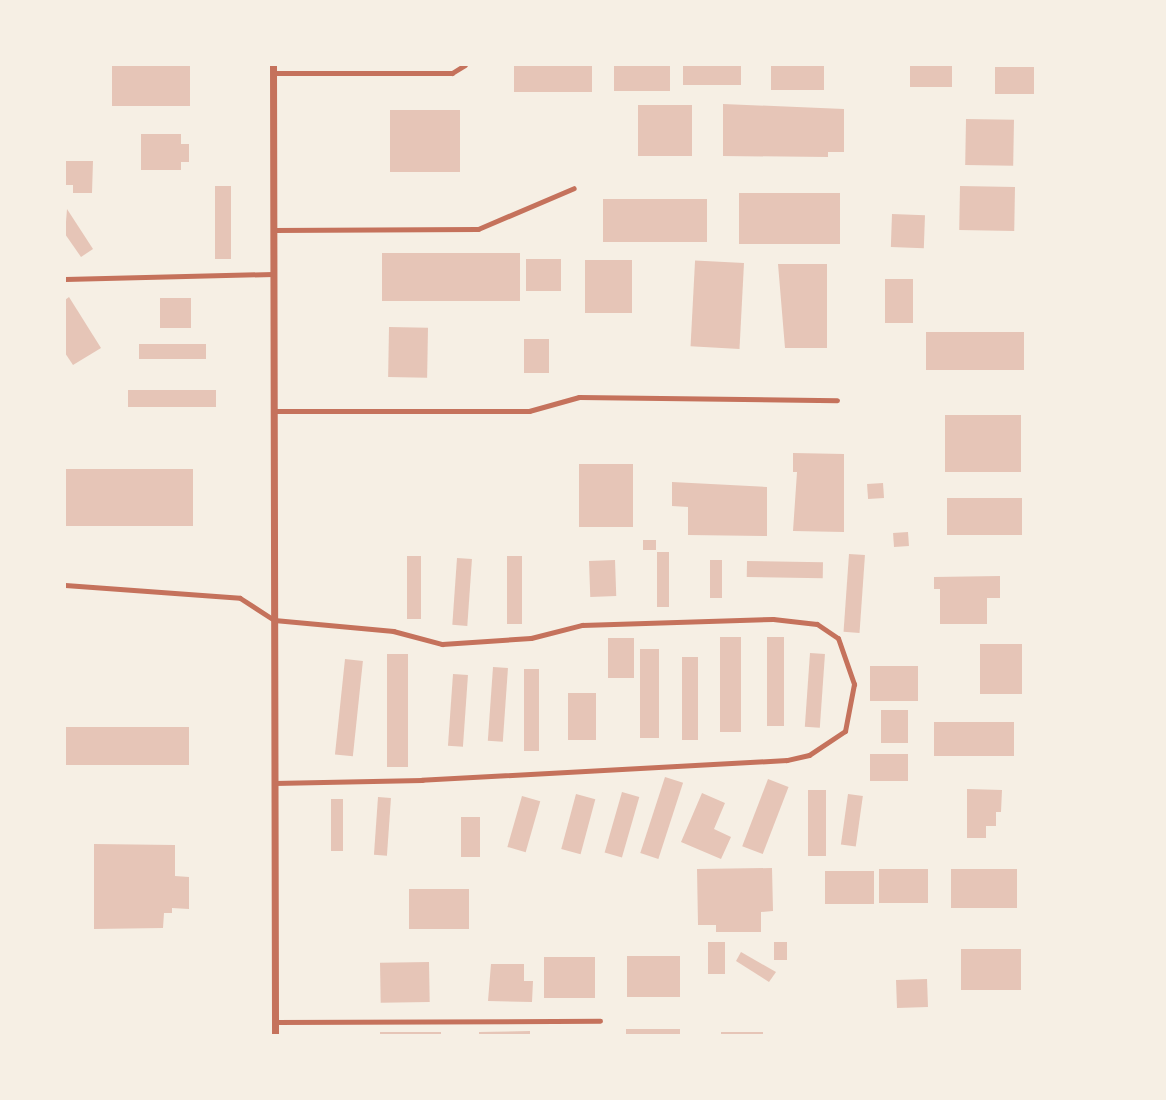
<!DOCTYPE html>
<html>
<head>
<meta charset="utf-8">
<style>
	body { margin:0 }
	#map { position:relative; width:1166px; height:1100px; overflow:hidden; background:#f6efe4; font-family:Barlow,sans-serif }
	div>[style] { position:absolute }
	.building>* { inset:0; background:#e6c5b7; transform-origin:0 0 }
	.service>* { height:5px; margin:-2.5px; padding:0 2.5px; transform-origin:2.5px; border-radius:2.5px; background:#c5725c }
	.minor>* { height:7px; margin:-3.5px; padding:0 3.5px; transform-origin:3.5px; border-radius:3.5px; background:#c5725c }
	span { translate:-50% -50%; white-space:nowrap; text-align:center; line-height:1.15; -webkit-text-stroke:6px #f6efe4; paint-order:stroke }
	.frame { position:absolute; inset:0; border:66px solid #f6efe4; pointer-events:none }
</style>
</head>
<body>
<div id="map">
	<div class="building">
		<i style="left:112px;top:65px;width:78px;height:41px"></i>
		<i style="left:514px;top:65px;width:78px;height:27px"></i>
		<i style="left:614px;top:65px;width:56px;height:26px"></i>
		<i style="left:683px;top:65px;width:58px;height:20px"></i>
		<i style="left:771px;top:65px;width:53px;height:25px"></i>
		<i style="left:910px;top:65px;width:42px;height:22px"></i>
		<i style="left:995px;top:67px;width:39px;height:27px"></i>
		<i style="clip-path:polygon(723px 104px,844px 109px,844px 152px,828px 152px,828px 157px,723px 156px)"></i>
		<i style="left:638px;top:105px;width:54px;height:51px"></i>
		<i style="left:390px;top:110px;width:70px;height:62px"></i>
		<i style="left:966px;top:119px;width:48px;height:46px;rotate:1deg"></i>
		<i style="clip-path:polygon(141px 134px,181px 134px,181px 144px,189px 144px,189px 162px,181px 162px,181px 170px,141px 170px)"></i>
		<i style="clip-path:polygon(65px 161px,93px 161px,92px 193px,73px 193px,73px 185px,65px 185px)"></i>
		<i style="left:215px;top:186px;width:16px;height:73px"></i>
		<i style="left:960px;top:186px;width:55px;height:44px;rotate:1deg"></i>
		<i style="left:739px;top:193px;width:101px;height:51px"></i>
		<i style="left:603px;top:199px;width:104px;height:43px"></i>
		<i style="clip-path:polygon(67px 209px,93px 249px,81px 257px,65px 234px)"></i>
		<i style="left:892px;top:214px;width:33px;height:33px;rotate:2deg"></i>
		<i style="left:382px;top:253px;width:138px;height:48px"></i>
		<i style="left:526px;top:259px;width:35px;height:32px"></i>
		<i style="left:585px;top:260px;width:47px;height:53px"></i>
		<i style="left:744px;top:263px;width:86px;height:49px;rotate:93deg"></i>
		<i style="clip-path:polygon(778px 264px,827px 264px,827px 348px,785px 348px)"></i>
		<i style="left:885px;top:279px;width:28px;height:44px"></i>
		<i style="clip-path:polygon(69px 297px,101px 348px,73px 365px,65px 353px,65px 300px)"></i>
		<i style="left:160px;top:298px;width:31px;height:30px"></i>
		<i style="left:389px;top:327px;width:39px;height:50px;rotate:1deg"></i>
		<i style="left:1024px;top:332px;width:38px;height:98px;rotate:90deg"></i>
		<i style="left:524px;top:339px;width:25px;height:34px"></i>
		<i style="left:139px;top:344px;width:67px;height:15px"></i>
		<i style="left:128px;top:390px;width:88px;height:17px"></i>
		<i style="left:945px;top:415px;width:76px;height:57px"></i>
		<i style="clip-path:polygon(793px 453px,844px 454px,844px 532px,793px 531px,797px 472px,793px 472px)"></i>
		<i style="left:579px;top:464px;width:54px;height:63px"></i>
		<i style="left:65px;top:469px;width:128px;height:57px"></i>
		<i style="clip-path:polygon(672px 482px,767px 487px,767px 536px,688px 535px,688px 507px,672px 506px)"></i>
		<i style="left:883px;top:483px;width:15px;height:16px;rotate:86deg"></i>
		<i style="left:947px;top:498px;width:75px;height:37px"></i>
		<i style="left:908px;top:532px;width:14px;height:15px;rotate:86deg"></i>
		<i style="left:643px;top:540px;width:13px;height:10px"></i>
		<i style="left:657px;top:552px;width:12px;height:55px"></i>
		<i style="left:849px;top:554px;width:16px;height:78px;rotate:4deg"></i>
		<i style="left:407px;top:556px;width:14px;height:63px"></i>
		<i style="left:507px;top:556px;width:15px;height:68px"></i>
		<i style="left:457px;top:558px;width:15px;height:67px;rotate:4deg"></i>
		<i style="left:615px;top:560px;width:36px;height:26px;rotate:88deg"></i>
		<i style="left:710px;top:560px;width:12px;height:38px"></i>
		<i style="left:747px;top:561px;width:76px;height:16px;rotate:1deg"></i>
		<i style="clip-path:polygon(1000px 576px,1000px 598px,987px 598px,987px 624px,940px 624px,940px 589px,934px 589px,934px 577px)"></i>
		<i style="left:720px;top:637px;width:21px;height:95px"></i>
		<i style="left:767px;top:637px;width:17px;height:89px"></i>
		<i style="left:608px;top:638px;width:26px;height:40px"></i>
		<i style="left:980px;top:644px;width:42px;height:50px"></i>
		<i style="left:640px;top:649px;width:19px;height:89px"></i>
		<i style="left:810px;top:653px;width:15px;height:74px;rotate:4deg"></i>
		<i style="left:387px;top:654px;width:21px;height:113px"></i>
		<i style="left:682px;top:657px;width:16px;height:83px"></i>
		<i style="left:345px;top:659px;width:18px;height:96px;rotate:6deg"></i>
		<i style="left:870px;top:666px;width:48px;height:35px"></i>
		<i style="left:493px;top:667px;width:15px;height:74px;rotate:4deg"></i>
		<i style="left:524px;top:669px;width:15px;height:82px"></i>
		<i style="left:453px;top:674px;width:15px;height:72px;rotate:4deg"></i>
		<i style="left:568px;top:693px;width:28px;height:47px"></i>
		<i style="left:881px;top:710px;width:27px;height:33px"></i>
		<i style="left:934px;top:722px;width:80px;height:34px"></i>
		<i style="left:65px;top:727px;width:124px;height:38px"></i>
		<i style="left:870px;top:754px;width:38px;height:27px"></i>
		<i style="left:665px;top:777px;width:19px;height:80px;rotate:18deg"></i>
		<i style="left:768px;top:779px;width:22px;height:72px;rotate:21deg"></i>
		<i style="clip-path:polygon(967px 789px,1002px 790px,1001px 812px,996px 812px,996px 826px,986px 826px,986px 838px,967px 838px)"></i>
		<i style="left:808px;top:790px;width:18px;height:66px"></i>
		<i style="left:622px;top:792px;width:18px;height:63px;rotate:16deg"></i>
		<i style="clip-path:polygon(702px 793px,725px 803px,714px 829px,731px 837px,721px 859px,681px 842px)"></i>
		<i style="left:576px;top:794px;width:20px;height:57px;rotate:15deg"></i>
		<i style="left:848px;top:794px;width:15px;height:51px;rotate:8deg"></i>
		<i style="left:522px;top:796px;width:19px;height:53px;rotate:16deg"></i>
		<i style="left:378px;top:797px;width:13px;height:58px;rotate:4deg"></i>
		<i style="left:331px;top:799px;width:12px;height:52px"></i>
		<i style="left:461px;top:817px;width:19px;height:40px"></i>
		<i style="clip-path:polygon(94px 844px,175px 845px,175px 876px,189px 877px,189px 909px,172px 908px,172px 913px,164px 913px,163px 928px,94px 929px)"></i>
		<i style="clip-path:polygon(772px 868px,773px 911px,761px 912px,761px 932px,716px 932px,716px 925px,698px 925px,697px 869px)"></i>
		<i style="left:928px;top:869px;width:34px;height:49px;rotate:90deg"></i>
		<i style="left:951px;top:869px;width:66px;height:39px"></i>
		<i style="left:825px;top:871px;width:49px;height:33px"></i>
		<i style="left:409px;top:889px;width:60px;height:40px"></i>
		<i style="left:708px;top:942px;width:17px;height:32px"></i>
		<i style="left:774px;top:942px;width:13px;height:18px"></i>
		<i style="left:961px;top:949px;width:60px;height:41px"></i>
		<i style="clip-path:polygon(741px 952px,776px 972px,769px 982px,736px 961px)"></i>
		<i style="left:680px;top:956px;width:41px;height:53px;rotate:90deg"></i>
		<i style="left:595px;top:957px;width:41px;height:51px;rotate:90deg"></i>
		<i style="left:429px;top:962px;width:40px;height:49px;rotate:89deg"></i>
		<i style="clip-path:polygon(491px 964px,524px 964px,524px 981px,533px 981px,532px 1002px,488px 1001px)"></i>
		<i style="left:927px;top:979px;width:28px;height:31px;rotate:88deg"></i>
		<i style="left:626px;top:1029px;width:54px;height:6px"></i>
		<i style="clip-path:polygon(530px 1031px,530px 1035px,479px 1035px,479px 1032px)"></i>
		<i style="left:380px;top:1032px;width:61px;height:3px"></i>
		<i style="left:721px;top:1032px;width:42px;height:3px"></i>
	</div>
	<div class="service">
		<i style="left:273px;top:73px;width:179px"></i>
		<i style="left:452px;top:73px;width:15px;rotate:-32deg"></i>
		<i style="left:273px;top:230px;width:205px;rotate:-0.3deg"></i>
		<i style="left:478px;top:229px;width:104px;rotate:-23.1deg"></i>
		<i style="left:65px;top:279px;width:208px;rotate:-1.4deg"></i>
		<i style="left:273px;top:411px;width:256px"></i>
		<i style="left:529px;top:411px;width:52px;rotate:-15.6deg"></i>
		<i style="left:579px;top:397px;width:258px;rotate:0.7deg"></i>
		<i style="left:65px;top:585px;width:175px;rotate:4.2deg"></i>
		<i style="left:240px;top:598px;width:40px;rotate:32.9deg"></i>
		<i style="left:274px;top:620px;width:120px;rotate:5.3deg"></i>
		<i style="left:393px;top:631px;width:51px;rotate:14.9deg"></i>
		<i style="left:442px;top:644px;width:89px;rotate:-3.9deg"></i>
		<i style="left:531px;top:638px;width:53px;rotate:-14.3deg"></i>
		<i style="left:582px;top:625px;width:191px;rotate:-1.8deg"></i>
		<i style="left:773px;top:619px;width:44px;rotate:6.5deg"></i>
		<i style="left:817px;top:624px;width:25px;rotate:34deg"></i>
		<i style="left:838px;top:638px;width:49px;rotate:70.8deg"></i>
		<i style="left:854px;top:684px;width:48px;rotate:100.8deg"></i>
		<i style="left:845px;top:731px;width:43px;rotate:146.3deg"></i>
		<i style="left:809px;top:755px;width:23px;rotate:167deg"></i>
		<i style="left:787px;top:760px;width:366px;rotate:176.9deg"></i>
		<i style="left:422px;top:780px;width:148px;rotate:178.8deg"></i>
		<i style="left:275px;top:1022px;width:325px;rotate:-0.2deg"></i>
	</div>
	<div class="minor">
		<i style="left:273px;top:65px;width:970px;rotate:89.88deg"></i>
	</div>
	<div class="frame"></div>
</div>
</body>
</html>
